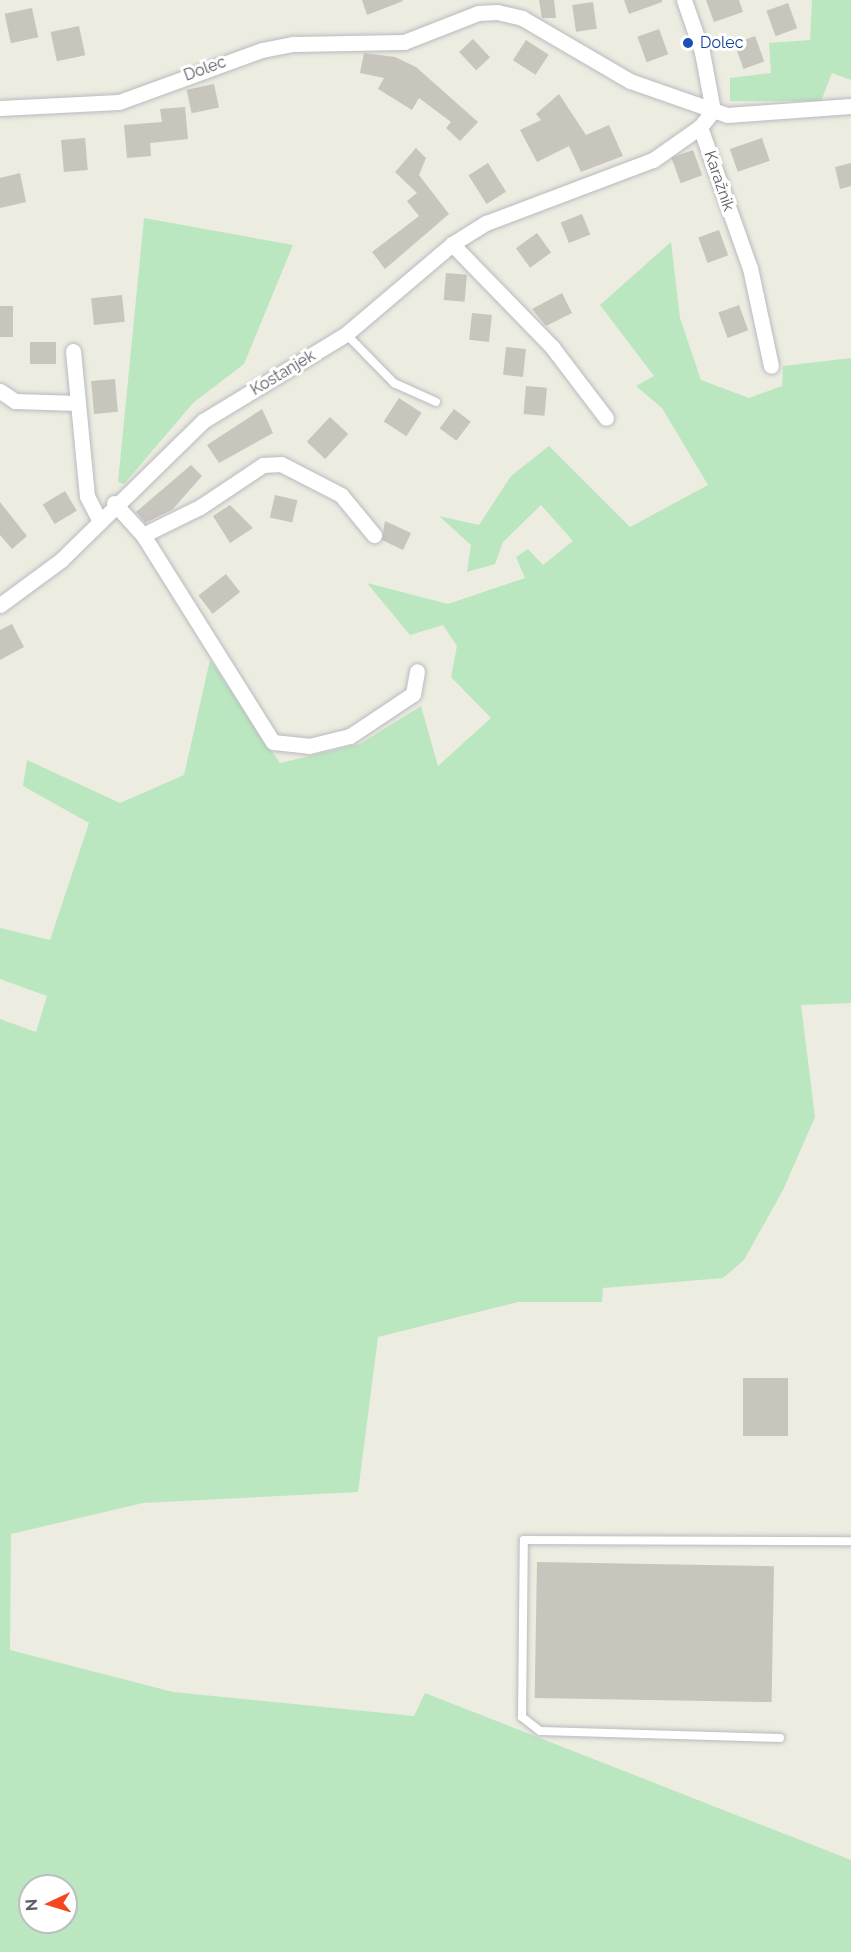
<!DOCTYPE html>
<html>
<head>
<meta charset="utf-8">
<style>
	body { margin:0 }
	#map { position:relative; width:851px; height:1952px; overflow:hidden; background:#edece0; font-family:Raleway,sans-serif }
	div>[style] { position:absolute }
	.green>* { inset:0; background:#bae7bf }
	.building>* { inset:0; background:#c8c5bd; transform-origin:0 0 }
	.roads { filter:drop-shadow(0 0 2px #b8bac0) drop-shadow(0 0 2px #b8bac0) }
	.lane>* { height:8px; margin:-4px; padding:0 4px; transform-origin:4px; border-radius:4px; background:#fff }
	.street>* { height:15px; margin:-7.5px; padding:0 7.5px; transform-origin:7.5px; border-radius:7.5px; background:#fff }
	.dots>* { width:16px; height:16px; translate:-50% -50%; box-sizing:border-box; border:3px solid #fff; border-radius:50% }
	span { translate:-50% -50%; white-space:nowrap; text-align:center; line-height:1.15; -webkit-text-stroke:6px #fff; paint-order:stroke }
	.transit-label { font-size:16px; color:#164399 }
	.left { translate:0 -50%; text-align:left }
	.street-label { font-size:16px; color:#595c62 }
	.north { position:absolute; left:18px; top:1874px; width:60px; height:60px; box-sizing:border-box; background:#fff; border:2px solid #bdbec0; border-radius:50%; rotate:266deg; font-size:16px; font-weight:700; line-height:24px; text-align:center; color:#595c62 }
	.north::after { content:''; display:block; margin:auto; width:21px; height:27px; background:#f4471f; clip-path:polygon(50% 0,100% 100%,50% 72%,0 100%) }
</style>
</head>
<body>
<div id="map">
	<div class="green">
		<i style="clip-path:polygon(812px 0,851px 0,851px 80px,832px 73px,821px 101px,730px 101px,730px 78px,771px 73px,769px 43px,810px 40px)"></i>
		<i style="clip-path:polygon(144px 218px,293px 245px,244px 364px,193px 403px,124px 484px,118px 482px)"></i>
		<i style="clip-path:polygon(evenodd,671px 242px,680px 318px,701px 380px,749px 398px,782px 386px,783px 366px,851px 358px,851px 1003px,801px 1005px,815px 1117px,783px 1190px,744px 1260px,723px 1278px,603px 1288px,602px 1302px,518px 1302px,378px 1337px,358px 1492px,143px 1503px,11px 1534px,10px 1650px,173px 1692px,414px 1716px,425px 1693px,851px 1860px,851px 1952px,0 1952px,0 1019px,36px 1032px,47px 996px,0 979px,0 928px,50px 940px,89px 823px,23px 786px,27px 760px,120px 803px,184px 775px,210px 660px,280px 763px,360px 744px,421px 706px,438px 766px,491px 718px,451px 677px,457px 646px,443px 625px,410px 635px,367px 583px,448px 604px,525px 578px,516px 557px,528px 549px,543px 565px,573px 541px,541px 505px,503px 542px,495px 564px,467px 572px,471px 545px,439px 516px,479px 525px,511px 476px,549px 446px,630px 527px,708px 485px,662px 408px,636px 386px,654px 376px,600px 305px,671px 242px,30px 1886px,66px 1886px,66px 1922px,30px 1922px,30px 1886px)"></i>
	</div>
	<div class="building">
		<i style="clip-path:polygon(362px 0,402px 0,403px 1px,367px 15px)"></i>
		<i style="clip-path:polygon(539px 0,554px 0,556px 18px,542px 18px)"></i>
		<i style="clip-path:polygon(624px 0,662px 0,662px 2px,629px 14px)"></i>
		<i style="clip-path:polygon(706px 0,739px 0,743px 12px,714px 22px)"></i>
		<i style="left:593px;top:2px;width:27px;height:21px;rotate:82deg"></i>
		<i style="left:788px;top:3px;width:27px;height:23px;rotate:70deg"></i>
		<i style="left:32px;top:8px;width:30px;height:28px;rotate:78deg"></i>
		<i style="left:79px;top:26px;width:30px;height:29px;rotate:78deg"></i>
		<i style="left:659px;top:29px;width:27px;height:23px;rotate:70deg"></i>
		<i style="left:755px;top:36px;width:27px;height:22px;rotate:70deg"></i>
		<i style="left:473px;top:39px;width:25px;height:19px;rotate:47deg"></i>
		<i style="left:526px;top:40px;width:27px;height:24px;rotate:33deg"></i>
		<i style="clip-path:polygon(364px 53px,395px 57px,416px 67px,478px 122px,460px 141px,446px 128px,451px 122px,419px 98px,412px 110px,378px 89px,384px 78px,360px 73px)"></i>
		<i style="left:214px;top:84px;width:24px;height:28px;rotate:78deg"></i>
		<i style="clip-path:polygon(559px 94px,586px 135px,609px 125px,623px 156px,581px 172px,569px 146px,537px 162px,520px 130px,541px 120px,536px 114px)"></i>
		<i style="clip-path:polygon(185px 107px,188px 139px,150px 143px,151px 156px,127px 158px,124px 125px,162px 122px,160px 109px)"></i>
		<i style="left:85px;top:138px;width:32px;height:24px;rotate:85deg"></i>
		<i style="left:762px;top:138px;width:24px;height:34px;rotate:71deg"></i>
		<i style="clip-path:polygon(416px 148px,426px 158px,419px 175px,449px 214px,385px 269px,372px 252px,419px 216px,407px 201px,417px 193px,395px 172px)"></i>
		<i style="left:693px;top:150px;width:27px;height:23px;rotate:70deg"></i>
		<i style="left:488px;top:163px;width:34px;height:23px;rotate:58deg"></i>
		<i style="clip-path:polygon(851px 163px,851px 186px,840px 189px,835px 167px)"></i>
		<i style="clip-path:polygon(20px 173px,26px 202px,0 208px,0 178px)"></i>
		<i style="left:582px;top:214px;width:22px;height:23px;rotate:68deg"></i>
		<i style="left:719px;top:230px;width:27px;height:22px;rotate:70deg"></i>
		<i style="left:537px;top:233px;width:24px;height:26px;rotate:54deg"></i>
		<i style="left:446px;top:273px;width:21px;height:27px;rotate:5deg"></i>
		<i style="clip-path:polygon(562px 293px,572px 313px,546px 326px,532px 309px)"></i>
		<i style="left:122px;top:295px;width:27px;height:31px;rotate:84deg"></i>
		<i style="left:739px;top:305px;width:27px;height:22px;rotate:70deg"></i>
		<i style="left:0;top:306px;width:13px;height:31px"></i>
		<i style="left:472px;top:313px;width:20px;height:27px;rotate:6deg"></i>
		<i style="left:56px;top:342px;width:22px;height:26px;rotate:90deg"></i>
		<i style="left:506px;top:347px;width:20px;height:28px;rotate:6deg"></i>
		<i style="left:115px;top:379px;width:33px;height:24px;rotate:85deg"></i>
		<i style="left:526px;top:386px;width:21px;height:28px;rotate:5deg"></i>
		<i style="left:399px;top:398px;width:27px;height:28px;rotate:33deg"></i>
		<i style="clip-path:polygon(262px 409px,273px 433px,219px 463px,207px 445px)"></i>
		<i style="left:454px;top:409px;width:21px;height:24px;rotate:37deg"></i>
		<i style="left:330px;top:417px;width:25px;height:34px;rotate:43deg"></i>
		<i style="clip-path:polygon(191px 465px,202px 476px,172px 510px,145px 523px,136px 512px)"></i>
		<i style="left:65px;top:491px;width:23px;height:26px;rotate:59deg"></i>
		<i style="left:275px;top:495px;width:23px;height:23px;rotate:13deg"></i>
		<i style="clip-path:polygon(0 502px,27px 536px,12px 549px,0 535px)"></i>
		<i style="clip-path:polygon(230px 505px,253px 528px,230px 543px,213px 516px)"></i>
		<i style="clip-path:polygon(385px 521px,411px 533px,403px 550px,382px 540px)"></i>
		<i style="left:226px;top:574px;width:23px;height:35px;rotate:52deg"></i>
		<i style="clip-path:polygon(12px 624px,24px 647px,0 660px,0 630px)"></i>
		<i style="left:743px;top:1378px;width:45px;height:58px"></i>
		<i style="left:537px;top:1562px;width:237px;height:136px;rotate:1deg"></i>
	</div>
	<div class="roads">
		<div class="lane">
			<i style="left:346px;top:334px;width:69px;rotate:45.6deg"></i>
			<i style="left:394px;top:383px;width:46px;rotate:24.3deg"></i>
			<i style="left:780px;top:1738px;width:240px;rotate:-178.3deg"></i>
			<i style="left:540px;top:1731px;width:23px;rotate:-142deg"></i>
			<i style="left:522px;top:1717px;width:177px;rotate:-89.4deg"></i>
			<i style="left:524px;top:1540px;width:327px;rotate:0.2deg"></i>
		</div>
		<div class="street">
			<i style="left:684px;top:0;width:55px;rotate:70.9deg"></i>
			<i style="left:702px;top:52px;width:60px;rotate:79.4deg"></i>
			<i style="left:713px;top:111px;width:21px;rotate:129deg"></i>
			<i style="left:700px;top:127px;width:150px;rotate:70.5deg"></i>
			<i style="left:750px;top:268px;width:100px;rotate:77.9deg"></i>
			<i style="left:0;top:108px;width:119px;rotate:-2.9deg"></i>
			<i style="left:119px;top:102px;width:152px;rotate:-20deg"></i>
			<i style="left:262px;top:50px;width:33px;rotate:-11deg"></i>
			<i style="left:294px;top:44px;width:110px;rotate:-1deg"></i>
			<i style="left:404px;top:42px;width:79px;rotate:-21.4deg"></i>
			<i style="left:478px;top:13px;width:19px;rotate:-3deg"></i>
			<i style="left:497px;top:12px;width:26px;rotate:13deg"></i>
			<i style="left:522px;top:18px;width:125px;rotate:30.3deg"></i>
			<i style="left:630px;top:81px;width:103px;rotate:19.3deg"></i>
			<i style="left:727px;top:115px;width:124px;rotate:-4.2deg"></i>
			<i style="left:452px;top:244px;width:144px;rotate:45.8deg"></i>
			<i style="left:552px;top:347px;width:89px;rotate:52.7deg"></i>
			<i style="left:73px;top:351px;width:146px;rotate:84.5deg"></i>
			<i style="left:87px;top:496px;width:29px;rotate:63deg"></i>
			<i style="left:0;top:391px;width:18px;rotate:34deg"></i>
			<i style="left:15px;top:401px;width:63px;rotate:1.8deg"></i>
			<i style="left:114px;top:503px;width:43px;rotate:47.8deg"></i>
			<i style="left:143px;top:535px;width:244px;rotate:57.9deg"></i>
			<i style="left:273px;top:742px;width:36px;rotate:6deg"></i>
			<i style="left:309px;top:746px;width:42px;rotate:-13.7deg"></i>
			<i style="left:350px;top:736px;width:76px;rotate:-33.7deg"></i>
			<i style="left:413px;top:694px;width:23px;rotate:-80deg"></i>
			<i style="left:143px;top:535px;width:64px;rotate:-26.2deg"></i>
			<i style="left:200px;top:507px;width:76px;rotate:-33.7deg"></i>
			<i style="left:263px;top:465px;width:18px;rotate:-3deg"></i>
			<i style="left:281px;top:464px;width:68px;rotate:27.3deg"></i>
			<i style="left:341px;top:495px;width:52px;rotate:50.5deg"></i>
			<i style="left:0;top:605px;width:76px;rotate:-36.4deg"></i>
			<i style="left:61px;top:560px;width:199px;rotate:-44.4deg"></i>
			<i style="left:203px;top:421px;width:167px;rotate:-31.3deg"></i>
			<i style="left:346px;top:334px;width:139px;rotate:-40.3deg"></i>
			<i style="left:452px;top:244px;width:40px;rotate:-32deg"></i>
			<i style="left:486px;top:223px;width:178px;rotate:-20.7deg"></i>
			<i style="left:653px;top:160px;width:57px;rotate:-35.1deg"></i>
		</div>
	</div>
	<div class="dots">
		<i style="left:688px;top:43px;background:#1a4fb4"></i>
	</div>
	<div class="transit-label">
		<span class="left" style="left:700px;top:43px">Dolec</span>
	</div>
	<div class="street-label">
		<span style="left:205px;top:69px;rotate:-20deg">Dolec</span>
		<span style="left:719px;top:181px;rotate:71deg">Karažnik</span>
		<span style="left:283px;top:373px;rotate:-31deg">Kostanjek</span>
	</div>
	<div class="north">N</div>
</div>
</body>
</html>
